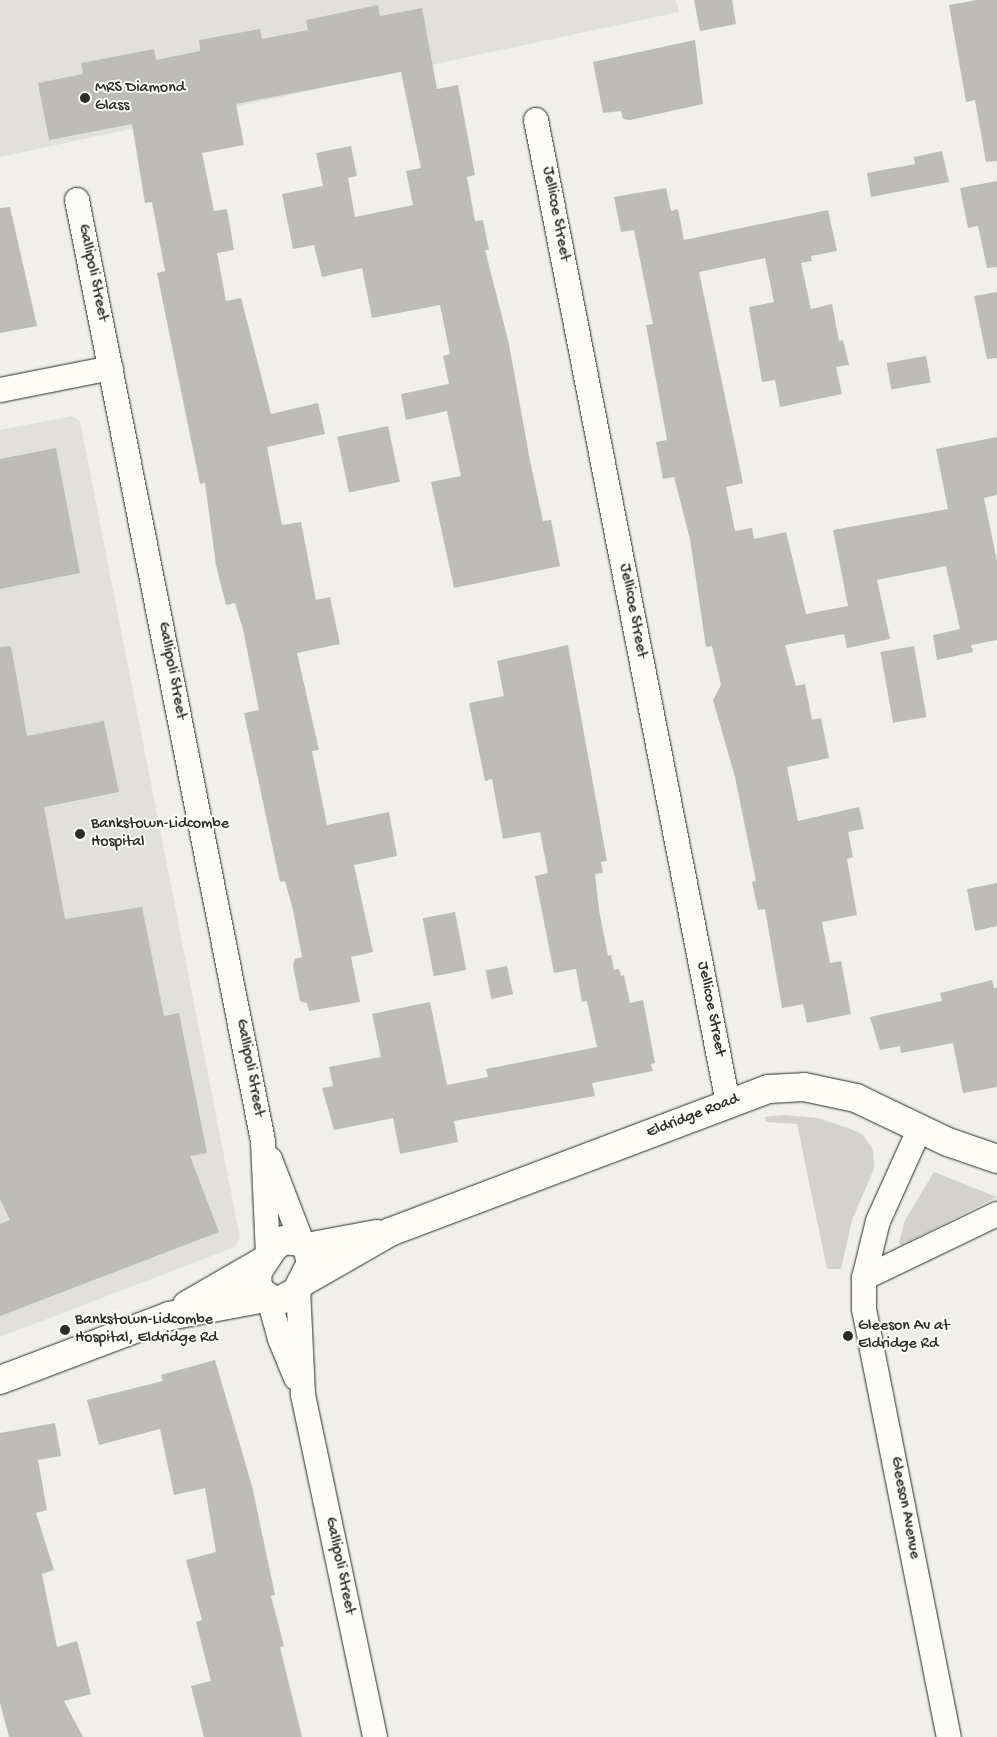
<!DOCTYPE html>
<html>
<head>
<meta charset="utf-8">
<style>
	body { margin:0 }
	#map { position:relative; width:997px; height:1737px; overflow:hidden; background:#f0efeb; font-family:"Gochi Hand",sans-serif }
	div>[style] { position:absolute }
	.built>* { inset:0; background:#e1e0dc }
	.green>* { inset:0; background:#d3d2cf }
	.building>* { inset:0; background:#bdbcb8; transform-origin:0 0 }
	.roads { filter:drop-shadow(0 0 1px #2b2b2b) drop-shadow(0 0 1px #2b2b2b) }
	.minor>* { height:24px; margin:-12px; padding:0 12px; transform-origin:12px; border-radius:12px; background:#fdfcf7 }
	.tertiary>* { height:28px; margin:-14px; padding:0 14px; transform-origin:14px; border-radius:14px; background:#fdfcf7 }
	.dots>* { width:14px; height:14px; translate:-50% -50%; box-sizing:border-box; border:2px solid #fdfcf7; border-radius:50% }
	span { translate:-50% -50%; white-space:nowrap; text-align:center; line-height:1.15; -webkit-text-stroke:4px #fdfcf7; paint-order:stroke }
	.poi-label { font-size:16px; color:#2b2b2b }
	.left { translate:0 -50%; text-align:left }
	.street-label { font-size:16px; color:#2b2b2b }
</style>
</head>
<body>
<div id="map">
	<div class="built">
		<i style="clip-path:polygon(0 0,676px 0,679px 12px,0 157px)"></i>
		<i style="clip-path:polygon(72px 416px,80px 421px,240px 1238px,235px 1247px,0 1337px,0 430px)"></i>
	</div>
	<div class="green">
		<i style="clip-path:polygon(782px 1115px,818px 1118px,851px 1129px,863px 1135px,873px 1150px,874px 1169px,852px 1220px,841px 1269px,827px 1269px,797px 1124px,766px 1122px,765px 1117px)"></i>
		<i style="clip-path:polygon(934px 1172px,997px 1197px,902px 1245px,899px 1243px,905px 1220px)"></i>
	</div>
	<div class="building">
		<i style="clip-path:polygon(694px 0,732px 0,736px 24px,700px 31px)"></i>
		<i style="clip-path:polygon(977px 0,997px 0,997px 161px,986px 162px,975px 100px,966px 102px,949px 5px)"></i>
		<i style="clip-path:polygon(378px 5px,380px 16px,422px 8px,437px 89px,458px 85px,475px 175px,467px 177px,475px 221px,483px 220px,489px 250px,485px 250px,509px 344px,530px 461px,543px 521px,551px 520px,560px 566px,454px 588px,431px 482px,461px 476px,447px 411px,406px 420px,401px 394px,449px 384px,443px 356px,450px 354px,440px 305px,372px 318px,362px 268px,322px 277px,314px 245px,293px 249px,282px 194px,323px 186px,316px 153px,351px 146px,357px 176px,348px 178px,355px 217px,413px 205px,406px 171px,421px 168px,401px 72px,236px 104px,244px 145px,202px 153px,214px 211px,227px 209px,234px 250px,217px 253px,226px 301px,241px 298px,271px 414px,318px 403px,325px 434px,267px 447px,282px 525px,301px 522px,316px 600px,330px 597px,340px 644px,297px 653px,319px 750px,312px 751px,327px 825px,389px 812px,397px 856px,354px 865px,373px 952px,351px 957px,360px 1002px,309px 1011px,307px 1003px,300px 1001px,293px 966px,295px 959px,302px 957px,293px 910px,285px 881px,280px 882px,244px 713px,259px 710px,243px 629px,235px 603px,226px 605px,216px 565px,205px 483px,200px 484px,157px 273px,165px 271px,152px 202px,145px 203px,132px 124px,49px 140px,38px 83px,83px 74px,81px 63px,154px 49px,156px 60px,200px 51px,199px 40px,260px 29px,262px 39px,308px 30px,306px 20px)"></i>
		<i style="clip-path:polygon(695px 40px,703px 104px,630px 120px,623px 119px,621px 111px,603px 113px,593px 62px)"></i>
		<i style="clip-path:polygon(942px 151px,949px 182px,871px 197px,867px 173px,915px 164px,914px 157px)"></i>
		<i style="clip-path:polygon(997px 181px,997px 267px,987px 268px,978px 226px,968px 228px,960px 188px)"></i>
		<i style="clip-path:polygon(666px 188px,671px 211px,678px 209px,684px 240px,828px 210px,837px 251px,811px 256px,812px 261px,801px 263px,811px 309px,832px 304px,839px 341px,843px 340px,849px 365px,836px 367px,842px 394px,780px 407px,775px 380px,762px 382px,749px 307px,774px 302px,765px 258px,699px 272px,743px 483px,726px 487px,735px 531px,752px 528px,754px 539px,786px 532px,806px 614px,848px 606px,833px 530px,948px 509px,936px 449px,997px 437px,997px 495px,984px 498px,997px 561px,997px 640px,971px 645px,973px 652px,937px 660px,933px 635px,960px 629px,946px 566px,877px 580px,890px 639px,847px 648px,844px 634px,785px 645px,796px 686px,805px 684px,812px 720px,821px 718px,829px 758px,787px 767px,798px 821px,859px 807px,864px 829px,848px 832px,853px 857px,847px 859px,857px 915px,822px 922px,830px 963px,841px 961px,851px 1014px,807px 1023px,803px 1004px,782px 1008px,765px 909px,758px 910px,752px 882px,756px 881px,735px 777px,713px 700px,721px 685px,712px 646px,706px 647px,690px 539px,674px 477px,663px 479px,656px 442px,667px 440px,646px 325px,653px 324px,634px 230px,621px 232px,614px 197px)"></i>
		<i style="clip-path:polygon(10px 207px,37px 326px,0 333px,0 208px)"></i>
		<i style="clip-path:polygon(997px 292px,997px 358px,987px 359px,974px 296px)"></i>
		<i style="left:926px;top:356px;width:27px;height:40px;rotate:80deg"></i>
		<i style="left:388px;top:426px;width:57px;height:52px;rotate:78deg"></i>
		<i style="clip-path:polygon(56px 448px,80px 573px,0 589px,0 459px)"></i>
		<i style="clip-path:polygon(568px 645px,607px 861px,601px 862px,603px 873px,595px 874px,599px 910px,608px 956px,611px 955px,614px 970px,619px 969px,621px 976px,624px 975px,630px 1003px,643px 1000px,655px 1063px,651px 1064px,653px 1071px,592px 1083px,595px 1096px,454px 1121px,458px 1142px,400px 1154px,393px 1118px,334px 1130px,322px 1088px,333px 1086px,329px 1067px,381px 1057px,372px 1014px,430px 1002px,447px 1085px,488px 1077px,486px 1069px,597px 1047px,587px 1001px,582px 1002px,576px 969px,554px 973px,535px 876px,548px 873px,540px 832px,503px 839px,492px 779px,485px 781px,469px 703px,504px 696px,497px 661px)"></i>
		<i style="clip-path:polygon(11px 646px,27px 736px,104px 721px,119px 792px,44px 807px,65px 919px,142px 907px,164px 1016px,179px 1013px,207px 1153px,190px 1156px,219px 1232px,0 1316px,0 1224px,10px 1220px,0 1199px,0 647px)"></i>
		<i style="left:914px;top:646px;width:72px;height:34px;rotate:80deg"></i>
		<i style="clip-path:polygon(997px 883px,997px 926px,975px 931px,967px 889px)"></i>
		<i style="left:455px;top:912px;width:59px;height:33px;rotate:79deg"></i>
		<i style="left:507px;top:966px;width:29px;height:22px;rotate:78deg"></i>
		<i style="clip-path:polygon(992px 980px,994px 988px,997px 988px,997px 1087px,963px 1093px,953px 1043px,901px 1053px,900px 1046px,880px 1050px,870px 1017px,942px 1001px,940px 993px)"></i>
		<i style="clip-path:polygon(215px 1360px,252px 1486px,275px 1595px,271px 1596px,284px 1646px,280px 1647px,302px 1737px,204px 1737px,191px 1686px,211px 1681px,196px 1622px,202px 1620px,186px 1560px,216px 1552px,205px 1488px,174px 1495px,160px 1429px,99px 1445px,87px 1400px,163px 1381px,161px 1375px)"></i>
		<i style="clip-path:polygon(55px 1423px,61px 1456px,38px 1460px,47px 1510px,36px 1513px,54px 1570px,42px 1574px,57px 1647px,77px 1641px,91px 1694px,64px 1701px,83px 1737px,9px 1737px,0 1703px,0 1433px)"></i>
	</div>
	<div class="roads">
		<div class="minor">
			<i style="left:536px;top:120px;width:1002px;rotate:78.95deg"></i>
			<i style="left:77px;top:200px;width:959px;rotate:78.82deg"></i>
			<i style="left:263px;top:1141px;width:114px;rotate:87.5deg"></i>
			<i style="left:0;top:390px;width:113px;rotate:-11.2deg"></i>
			<i style="left:920px;top:1128px;width:102px;rotate:114.3deg"></i>
			<i style="left:878px;top:1221px;width:59px;rotate:103.8deg"></i>
			<i style="left:864px;top:1278px;width:31px;rotate:90deg"></i>
			<i style="left:864px;top:1309px;width:436px;rotate:78.8deg"></i>
			<i style="left:270px;top:1159px;width:92px;rotate:69deg"></i>
			<i style="left:864px;top:1278px;width:148px;rotate:-25.7deg"></i>
			<i style="left:298px;top:1288px;width:107px;rotate:87.3deg"></i>
			<i style="left:303px;top:1395px;width:349px;rotate:78.1deg"></i>
			<i style="left:269px;top:1299px;width:41px;rotate:74.6deg"></i>
			<i style="left:280px;top:1339px;width:42px;rotate:67.7deg"></i>
		</div>
		<div class="tertiary">
			<i style="left:284px;top:1240px;width:16px;rotate:7deg"></i>
			<i style="left:300px;top:1242px;width:9px;rotate:36deg"></i>
			<i style="left:307px;top:1247px;width:16px;rotate:76deg"></i>
			<i style="left:311px;top:1263px;width:33px;rotate:117deg"></i>
			<i style="left:296px;top:1292px;width:22px;rotate:153deg"></i>
			<i style="left:276px;top:1302px;width:22px;rotate:-146deg"></i>
			<i style="left:258px;top:1290px;width:17px;rotate:-93deg"></i>
			<i style="left:257px;top:1273px;width:31px;rotate:-57deg"></i>
			<i style="left:274px;top:1247px;width:12px;rotate:-35deg"></i>
			<i style="left:307px;top:1247px;width:71px;rotate:-10.5deg"></i>
			<i style="left:301px;top:1283px;width:103px;rotate:-29.8deg"></i>
			<i style="left:390px;top:1232px;width:404px;rotate:-20.7deg"></i>
			<i style="left:768px;top:1089px;width:36px;rotate:-3deg"></i>
			<i style="left:804px;top:1087px;width:53px;rotate:11.9deg"></i>
			<i style="left:856px;top:1098px;width:102px;rotate:25.6deg"></i>
			<i style="left:948px;top:1142px;width:52px;rotate:19.1deg"></i>
			<i style="left:187px;top:1305px;width:90px;rotate:-30deg"></i>
			<i style="left:0;top:1380px;width:181px;rotate:-20.7deg"></i>
			<i style="left:169px;top:1316px;width:98px;rotate:-10.6deg"></i>
		</div>
	</div>
	<div class="dots">
		<i style="left:85px;top:98px;background:#2b2b2b"></i>
		<i style="left:80px;top:834px;background:#2b2b2b"></i>
		<i style="left:65px;top:1330px;background:#2b2b2b"></i>
		<i style="left:848px;top:1336px;background:#2b2b2b"></i>
	</div>
	<div class="poi-label">
		<span class="left" style="left:95px;top:98px">MRS Diamond<br>Glass</span>
		<span class="left" style="left:91px;top:834px">Bankstown-Lidcombe<br>Hospital</span>
		<span class="left" style="left:75px;top:1330px">Bankstown-Lidcombe<br>Hospital, Eldridge Rd</span>
		<span class="left" style="left:858px;top:1336px">Gleeson Av at<br>Eldridge Rd</span>
	</div>
	<div class="street-label">
		<span style="left:555px;top:214px;rotate:79deg">Jellicoe Street</span>
		<span style="left:92px;top:273px;rotate:78deg">Gallipoli Street</span>
		<span style="left:632px;top:611px;rotate:79deg">Jellicoe Street</span>
		<span style="left:171px;top:671px;rotate:79deg">Gallipoli Street</span>
		<span style="left:710px;top:1009px;rotate:79deg">Jellicoe Street</span>
		<span style="left:249px;top:1068px;rotate:79deg">Gallipoli Street</span>
		<span style="left:693px;top:1117px;rotate:-21deg">Eldridge Road</span>
		<span style="left:904px;top:1508px;rotate:79deg">Gleeson Avenue</span>
		<span style="left:339px;top:1566px;rotate:78deg">Gallipoli Street</span>
	</div>
</div>
</body>
</html>
